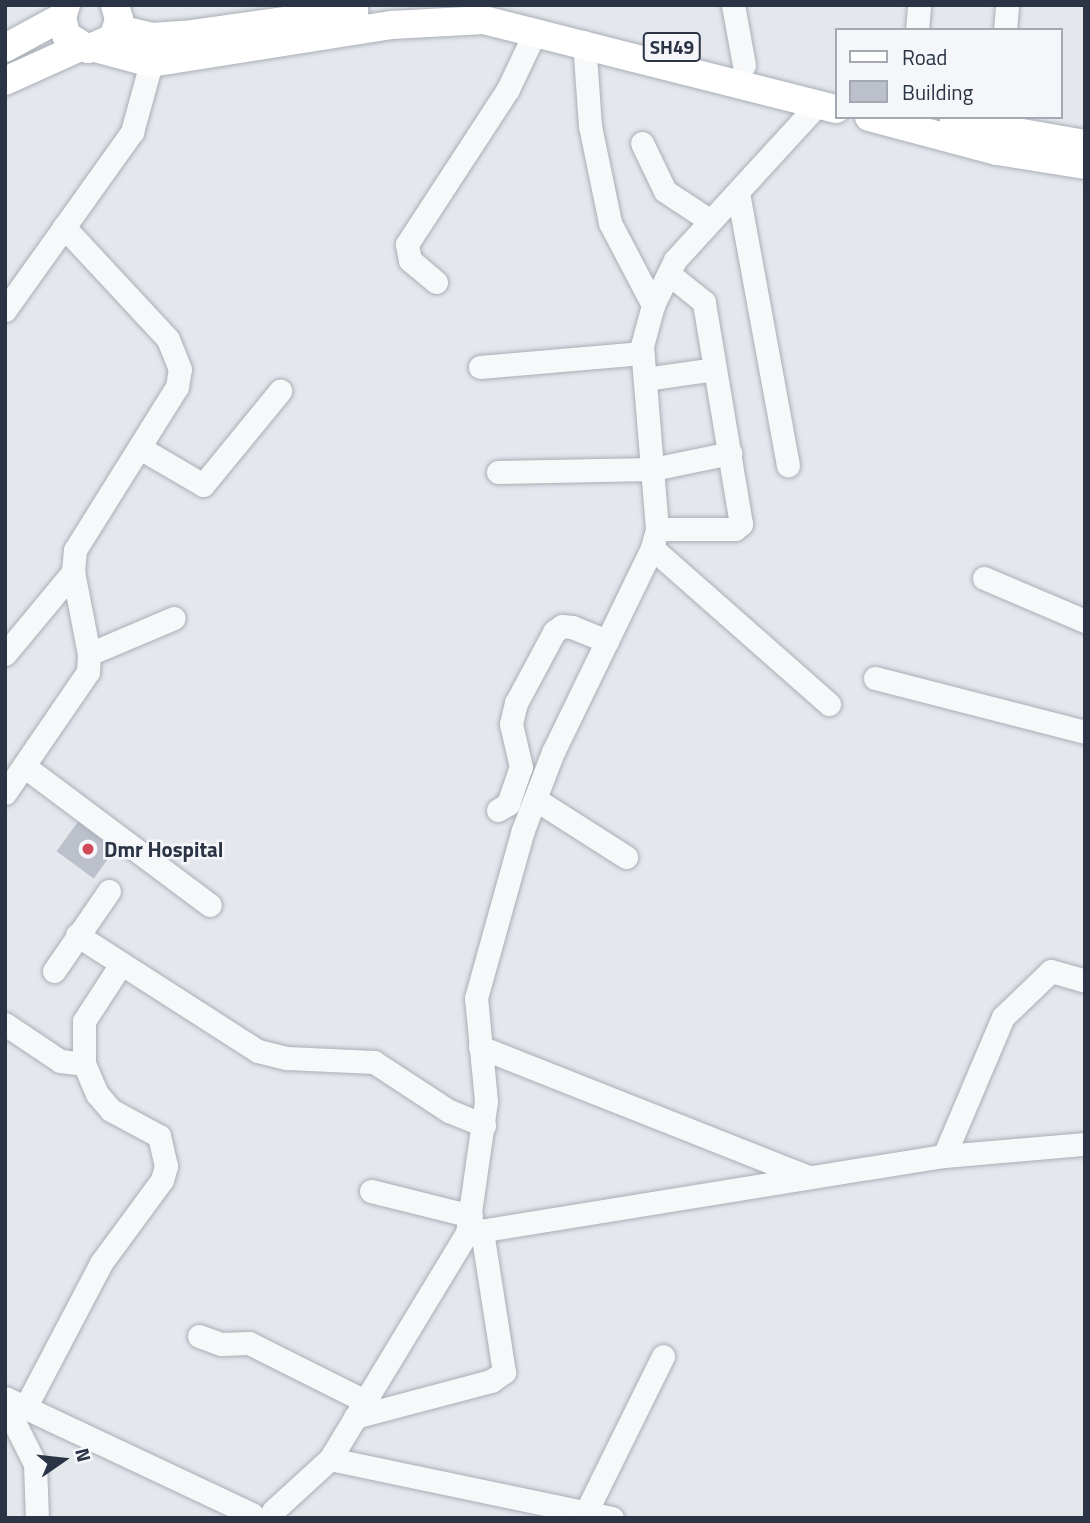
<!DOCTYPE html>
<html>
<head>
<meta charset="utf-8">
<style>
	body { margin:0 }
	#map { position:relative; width:1090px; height:1523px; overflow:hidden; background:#e4e7ec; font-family:"Titillium Web",sans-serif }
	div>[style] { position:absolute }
	.building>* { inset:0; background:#bbc0ca; transform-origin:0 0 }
	.roads { filter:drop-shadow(0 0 2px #a9aeb7) drop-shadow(0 0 2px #a9aeb7) }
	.minor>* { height:23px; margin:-11.5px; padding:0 11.5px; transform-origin:11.5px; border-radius:11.5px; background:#f7f8fa }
	.major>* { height:28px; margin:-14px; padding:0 14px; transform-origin:14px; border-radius:14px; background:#fff }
	.dots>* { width:19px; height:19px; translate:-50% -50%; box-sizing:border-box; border:4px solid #f4f6f9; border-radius:50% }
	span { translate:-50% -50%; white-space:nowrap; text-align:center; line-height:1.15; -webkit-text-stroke:5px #f4f6f9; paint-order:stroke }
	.shield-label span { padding:2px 5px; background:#f4f6f9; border:2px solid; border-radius:5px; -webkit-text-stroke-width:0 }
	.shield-label { font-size:19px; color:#2b3445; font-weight:700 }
	.poi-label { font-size:21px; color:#2b3445; font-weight:700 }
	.left { translate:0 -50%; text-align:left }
	.frame { position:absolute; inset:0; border:7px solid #2b3445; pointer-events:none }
	.legend { position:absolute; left:835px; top:28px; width:228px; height:91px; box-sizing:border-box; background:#f4f6f9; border:2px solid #a4a8b1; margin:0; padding:9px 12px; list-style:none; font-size:21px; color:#2b3445 }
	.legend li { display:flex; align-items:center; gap:14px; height:35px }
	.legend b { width:35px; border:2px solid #a4a8b1 }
	.north { position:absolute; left:28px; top:1425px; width:70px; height:70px; -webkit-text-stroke:5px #f4f6f9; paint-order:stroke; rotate:76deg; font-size:19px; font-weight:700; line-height:28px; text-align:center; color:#2b3445 }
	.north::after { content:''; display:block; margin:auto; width:24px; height:32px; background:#2b3445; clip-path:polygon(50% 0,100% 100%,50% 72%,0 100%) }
</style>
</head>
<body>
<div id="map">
	<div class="building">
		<i style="left:80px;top:819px;width:46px;height:40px;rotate:36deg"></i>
	</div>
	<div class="roads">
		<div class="minor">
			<i style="left:733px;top:5px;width:61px;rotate:79.6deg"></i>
			<i style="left:917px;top:30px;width:25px;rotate:-85deg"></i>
			<i style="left:1005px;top:30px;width:25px;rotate:-85deg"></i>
			<i style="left:584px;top:42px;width:84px;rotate:85.9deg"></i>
			<i style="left:590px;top:126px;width:99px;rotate:78.3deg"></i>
			<i style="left:610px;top:223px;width:93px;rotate:62.3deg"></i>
			<i style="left:642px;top:143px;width:53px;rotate:64.4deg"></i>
			<i style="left:665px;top:191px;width:53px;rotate:33.4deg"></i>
			<i style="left:738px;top:193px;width:277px;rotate:79.6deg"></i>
			<i style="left:436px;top:282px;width:34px;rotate:-140deg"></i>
			<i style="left:410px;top:260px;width:16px;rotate:-101deg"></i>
			<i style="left:407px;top:244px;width:185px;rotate:-56.9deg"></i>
			<i style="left:508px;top:89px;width:65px;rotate:-64.6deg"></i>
			<i style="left:5px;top:310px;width:219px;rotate:-54.5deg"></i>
			<i style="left:132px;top:132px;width:72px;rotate:-74.6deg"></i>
			<i style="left:480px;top:367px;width:163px;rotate:-4.9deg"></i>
			<i style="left:645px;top:379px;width:70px;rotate:-8.2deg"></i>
			<i style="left:140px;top:448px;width:73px;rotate:30.4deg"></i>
			<i style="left:203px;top:485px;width:122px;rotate:-50.7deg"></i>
			<i style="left:498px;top:472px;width:155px;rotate:-1.1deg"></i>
			<i style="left:653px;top:469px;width:79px;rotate:-11.7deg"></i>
			<i style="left:657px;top:529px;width:78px"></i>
			<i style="left:735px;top:529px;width:8px;rotate:-40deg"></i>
			<i style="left:741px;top:524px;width:225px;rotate:-99.5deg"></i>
			<i style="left:704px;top:302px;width:45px;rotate:-141.3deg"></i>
			<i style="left:652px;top:548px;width:236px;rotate:41.4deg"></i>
			<i style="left:984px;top:578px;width:110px;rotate:23.1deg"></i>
			<i style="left:5px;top:654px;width:107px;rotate:-50.3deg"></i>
			<i style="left:89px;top:654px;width:92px;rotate:-23deg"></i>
			<i style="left:875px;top:678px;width:217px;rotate:14.4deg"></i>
			<i style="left:24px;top:766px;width:232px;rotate:36.8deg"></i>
			<i style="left:5px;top:793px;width:147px;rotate:-55.6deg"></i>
			<i style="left:88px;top:672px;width:18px;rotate:-87deg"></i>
			<i style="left:89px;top:654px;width:84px;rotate:-101deg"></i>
			<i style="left:73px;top:572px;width:22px;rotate:-85deg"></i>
			<i style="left:75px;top:550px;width:192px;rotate:-58deg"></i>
			<i style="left:177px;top:387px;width:18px;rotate:-81deg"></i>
			<i style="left:180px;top:369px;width:32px;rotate:-112deg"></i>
			<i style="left:168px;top:339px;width:153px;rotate:-132.9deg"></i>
			<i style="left:535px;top:799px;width:108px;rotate:32.5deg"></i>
			<i style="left:498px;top:810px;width:12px;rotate:-31deg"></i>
			<i style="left:508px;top:804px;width:39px;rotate:-71deg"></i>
			<i style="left:521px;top:767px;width:44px;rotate:-103.1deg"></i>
			<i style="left:511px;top:724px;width:22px;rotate:-77deg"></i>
			<i style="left:516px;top:703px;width:81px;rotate:-61.8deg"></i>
			<i style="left:554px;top:632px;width:10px;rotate:-37deg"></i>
			<i style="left:562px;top:626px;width:10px;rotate:6deg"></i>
			<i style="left:572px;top:627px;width:38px;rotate:22deg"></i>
			<i style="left:77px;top:935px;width:215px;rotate:32.7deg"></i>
			<i style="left:258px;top:1051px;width:30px;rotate:14deg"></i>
			<i style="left:287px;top:1058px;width:87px;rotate:2.6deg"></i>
			<i style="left:374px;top:1062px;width:90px;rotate:33.2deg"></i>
			<i style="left:449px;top:1111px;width:38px;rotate:22deg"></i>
			<i style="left:54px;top:971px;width:97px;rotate:-55.5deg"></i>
			<i style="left:5px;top:1024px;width:66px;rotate:33.9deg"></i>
			<i style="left:60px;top:1061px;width:24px;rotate:7deg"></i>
			<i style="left:480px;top:1047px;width:354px;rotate:21.6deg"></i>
			<i style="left:944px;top:1156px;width:151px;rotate:-67deg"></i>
			<i style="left:1003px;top:1017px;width:66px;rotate:-43.8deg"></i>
			<i style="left:1051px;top:971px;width:35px;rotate:16deg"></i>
			<i style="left:371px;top:1191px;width:103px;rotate:14deg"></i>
			<i style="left:467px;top:1233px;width:483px;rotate:-9.2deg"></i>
			<i style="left:944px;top:1156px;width:142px;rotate:-4.9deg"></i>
			<i style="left:199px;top:1336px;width:23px;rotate:20deg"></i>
			<i style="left:221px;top:1344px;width:28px;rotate:-2deg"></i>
			<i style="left:249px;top:1343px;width:130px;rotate:26.6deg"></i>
			<i style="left:5px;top:1398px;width:273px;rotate:25.2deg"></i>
			<i style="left:5px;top:1404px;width:67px;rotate:63.4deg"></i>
			<i style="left:35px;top:1464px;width:54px;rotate:87.9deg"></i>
			<i style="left:25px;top:1408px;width:164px;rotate:-62.3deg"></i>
			<i style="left:101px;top:1263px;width:103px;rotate:-53.7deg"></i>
			<i style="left:162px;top:1180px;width:15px;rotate:-74deg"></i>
			<i style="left:166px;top:1166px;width:31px;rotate:-103deg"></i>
			<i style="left:159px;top:1136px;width:55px;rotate:-151.6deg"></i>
			<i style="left:111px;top:1110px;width:21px;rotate:-131deg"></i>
			<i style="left:97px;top:1094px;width:33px;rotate:-113deg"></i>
			<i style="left:84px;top:1064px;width:43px;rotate:-90deg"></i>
			<i style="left:84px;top:1021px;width:68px;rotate:-57deg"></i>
			<i style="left:355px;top:1417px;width:141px;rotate:-14.8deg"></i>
			<i style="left:491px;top:1381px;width:16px;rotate:-35deg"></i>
			<i style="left:504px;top:1372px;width:143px;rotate:-98.9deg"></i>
			<i style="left:330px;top:1459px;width:288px;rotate:11.8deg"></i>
			<i style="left:273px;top:1511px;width:77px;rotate:-42.4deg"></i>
			<i style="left:330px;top:1459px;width:264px;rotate:-58.8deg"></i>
			<i style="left:467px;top:1233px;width:133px;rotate:-81.8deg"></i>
			<i style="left:486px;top:1101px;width:103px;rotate:-95.5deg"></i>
			<i style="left:476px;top:998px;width:174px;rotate:-74.4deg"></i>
			<i style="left:523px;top:830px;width:84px;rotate:-69deg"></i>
			<i style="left:553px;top:752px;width:227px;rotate:-64.1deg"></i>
			<i style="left:652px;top:548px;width:20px;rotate:-75deg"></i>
			<i style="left:657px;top:529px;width:184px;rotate:-94.7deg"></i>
			<i style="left:642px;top:346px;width:42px;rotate:-75deg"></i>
			<i style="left:653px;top:305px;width:50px;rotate:-63.9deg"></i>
			<i style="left:675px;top:260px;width:212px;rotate:-47.5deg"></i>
			<i style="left:585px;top:1514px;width:176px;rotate:-63.7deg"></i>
		</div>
		<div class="major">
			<i style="left:66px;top:5px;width:13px;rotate:108deg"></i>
			<i style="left:62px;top:17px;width:18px;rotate:77deg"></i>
			<i style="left:66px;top:35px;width:26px;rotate:32deg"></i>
			<i style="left:88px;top:49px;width:27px;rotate:-24deg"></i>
			<i style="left:113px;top:38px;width:20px;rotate:-72deg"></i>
			<i style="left:119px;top:19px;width:15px;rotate:-106deg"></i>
			<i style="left:118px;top:29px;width:35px;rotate:13deg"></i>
			<i style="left:152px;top:37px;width:32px;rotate:-4deg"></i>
			<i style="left:184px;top:35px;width:172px;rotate:-8deg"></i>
			<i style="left:5px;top:48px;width:65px;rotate:-28.5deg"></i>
			<i style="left:95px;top:48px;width:58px;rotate:15deg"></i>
			<i style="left:151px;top:63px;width:244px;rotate:-9deg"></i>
			<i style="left:392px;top:25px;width:92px;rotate:-3.1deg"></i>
			<i style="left:484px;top:20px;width:363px;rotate:14.2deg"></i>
			<i style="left:5px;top:81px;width:82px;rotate:-24.4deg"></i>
			<i style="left:869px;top:117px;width:132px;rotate:14.9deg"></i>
			<i style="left:997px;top:151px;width:89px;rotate:9deg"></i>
			<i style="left:954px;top:121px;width:133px;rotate:10deg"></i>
		</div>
	</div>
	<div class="dots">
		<i style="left:88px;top:849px;background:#d1495b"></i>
	</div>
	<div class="shield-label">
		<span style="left:672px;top:47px">SH49</span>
	</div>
	<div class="poi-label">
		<span class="left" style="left:104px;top:849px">Dmr Hospital</span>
	</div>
	<div class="frame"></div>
	<ul class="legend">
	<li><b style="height:9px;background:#fff"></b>Road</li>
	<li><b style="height:19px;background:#bbc0ca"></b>Building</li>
	</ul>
	<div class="north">N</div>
</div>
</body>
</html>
